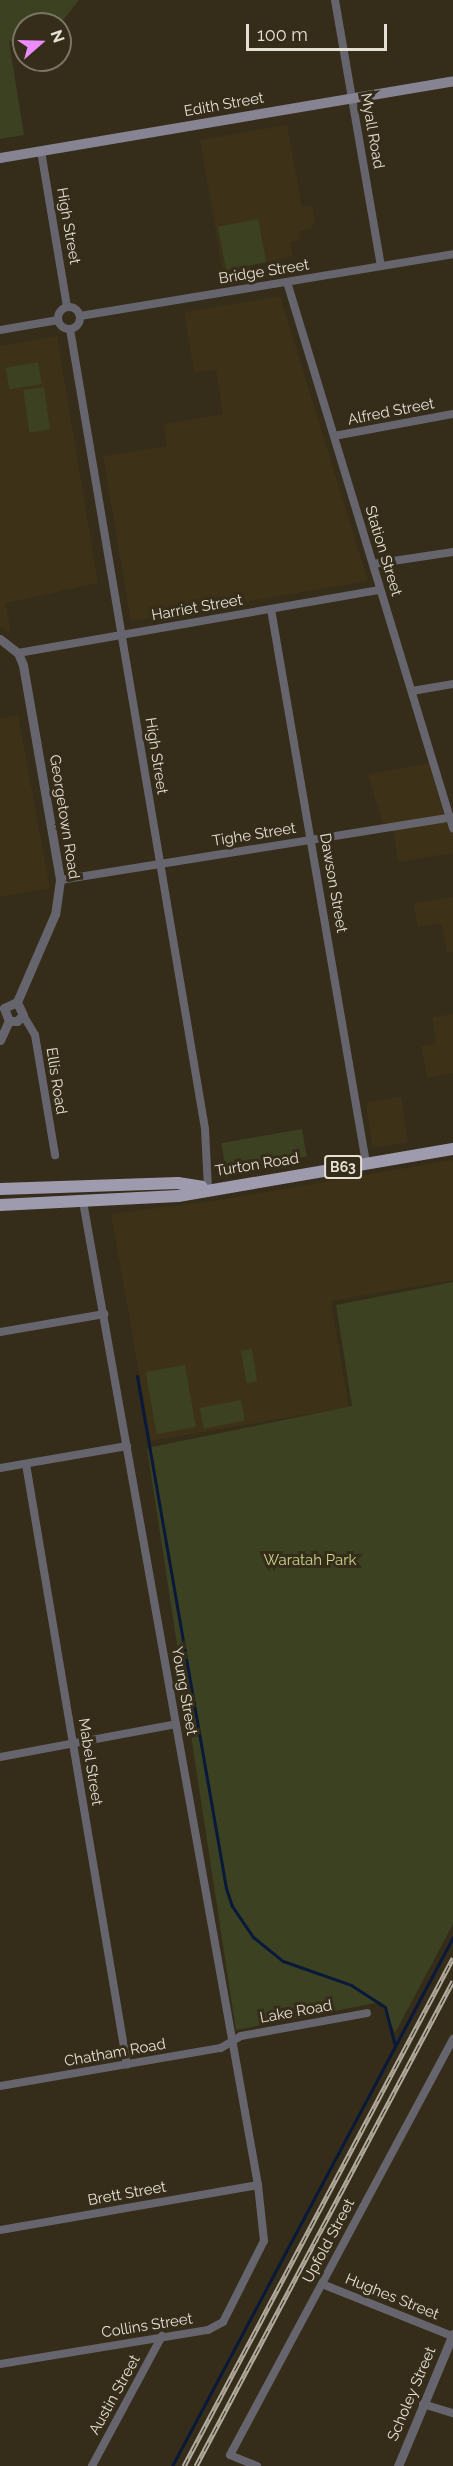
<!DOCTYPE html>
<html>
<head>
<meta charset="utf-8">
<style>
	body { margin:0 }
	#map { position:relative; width:453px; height:2466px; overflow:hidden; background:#352c1a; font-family:Raleway,sans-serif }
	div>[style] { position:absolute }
	.built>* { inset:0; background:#3d3118; transform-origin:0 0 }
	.green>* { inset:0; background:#3c4121; transform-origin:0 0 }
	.stream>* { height:3px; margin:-1.5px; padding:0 1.5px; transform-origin:1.5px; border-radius:1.5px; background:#09193a }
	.minor>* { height:8px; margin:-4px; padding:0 4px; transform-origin:4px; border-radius:4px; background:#66656e }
	.minor>.ring { margin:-4px; padding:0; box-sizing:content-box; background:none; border:8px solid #66656e; border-radius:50% }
	.tertiary>* { height:9px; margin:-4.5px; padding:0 4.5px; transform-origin:4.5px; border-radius:4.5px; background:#66656e }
	.secondary>* { height:10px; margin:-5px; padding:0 5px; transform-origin:5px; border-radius:5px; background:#868392 }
	.primary>* { height:12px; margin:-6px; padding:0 6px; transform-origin:6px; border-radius:6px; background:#9e9bae }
	.rail>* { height:5px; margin-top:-2.5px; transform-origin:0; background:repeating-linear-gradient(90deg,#352c1a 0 9px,#b1ab9d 0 18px); box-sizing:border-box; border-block:2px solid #b1ab9d }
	span { translate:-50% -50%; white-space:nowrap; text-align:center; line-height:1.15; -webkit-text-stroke:6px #352c1a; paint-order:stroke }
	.shield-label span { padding:2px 4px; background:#352c1a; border:2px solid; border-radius:4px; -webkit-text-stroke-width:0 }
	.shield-label { font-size:14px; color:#e5dfd4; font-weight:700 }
	.street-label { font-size:15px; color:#e5dfd4 }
	.park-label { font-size:15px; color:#cad68b }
	.north { position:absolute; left:12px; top:12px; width:60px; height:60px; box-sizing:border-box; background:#352c1a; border:2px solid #7b7464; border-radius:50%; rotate:70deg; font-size:16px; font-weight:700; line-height:24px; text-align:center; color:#e5dfd4 }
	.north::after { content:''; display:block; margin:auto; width:21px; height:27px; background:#ec8cfb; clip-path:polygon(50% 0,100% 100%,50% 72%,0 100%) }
	.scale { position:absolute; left:246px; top:24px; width:141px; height:27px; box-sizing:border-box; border:3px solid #e5dfd4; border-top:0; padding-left:8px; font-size:18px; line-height:21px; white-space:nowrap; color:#e5dfd4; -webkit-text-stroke:4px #352c1a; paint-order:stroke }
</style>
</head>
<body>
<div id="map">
	<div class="built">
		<i style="clip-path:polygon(287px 125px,302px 207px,312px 206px,315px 222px,311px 229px,298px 231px,300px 240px,290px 242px,293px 256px,223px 272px,200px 140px)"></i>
		<i style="clip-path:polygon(280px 296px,368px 581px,131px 621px,103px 456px,167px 446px,164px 424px,223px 414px,216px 370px,194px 372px,184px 312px)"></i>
		<i style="clip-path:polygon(57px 336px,98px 583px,6px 603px,11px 635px,0 626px,0 346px)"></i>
		<i style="clip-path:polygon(18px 715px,50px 888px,0 897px,0 719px)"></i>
		<i style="clip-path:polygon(429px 763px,447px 826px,453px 825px,453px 856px,452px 853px,398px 862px,392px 823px,383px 824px,368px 774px)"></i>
		<i style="clip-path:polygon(453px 897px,453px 952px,447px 953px,441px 923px,418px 927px,413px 903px)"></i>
		<i style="clip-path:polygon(453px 1014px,453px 1073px,427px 1078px,421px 1046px,436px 1043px,432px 1017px)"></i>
		<i style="left:401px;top:1097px;width:46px;height:36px;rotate:81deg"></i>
		<i style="clip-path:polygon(453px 1160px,453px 1280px,331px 1301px,349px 1407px,151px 1441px,111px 1214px,213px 1201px)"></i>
	</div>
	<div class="green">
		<i style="clip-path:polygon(0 0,79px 0,60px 24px,24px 24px,24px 45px,9px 41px,24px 135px,0 139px)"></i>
		<i style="left:258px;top:219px;width:44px;height:41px;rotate:79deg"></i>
		<i style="left:38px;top:362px;width:22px;height:33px;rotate:80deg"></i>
		<i style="left:44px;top:387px;width:43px;height:21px;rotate:82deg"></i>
		<i style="left:302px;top:1129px;width:28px;height:82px;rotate:80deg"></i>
		<i style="clip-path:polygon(453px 1282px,453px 1924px,395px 2033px,381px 2002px,236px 2030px,147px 1448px,352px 1406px,336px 1305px)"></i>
		<i style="left:252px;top:1349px;width:33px;height:11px;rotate:81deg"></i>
		<i style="left:185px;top:1365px;width:63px;height:40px;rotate:80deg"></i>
		<i style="left:241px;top:1400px;width:21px;height:42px;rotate:79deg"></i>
	</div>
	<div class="stream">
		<i style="left:137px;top:1376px;width:520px;rotate:80.14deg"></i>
		<i style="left:226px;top:1888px;width:19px;rotate:72deg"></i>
		<i style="left:232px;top:1906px;width:37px;rotate:56deg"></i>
		<i style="left:253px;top:1937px;width:38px;rotate:39deg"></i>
		<i style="left:283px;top:1961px;width:72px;rotate:19.4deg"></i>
		<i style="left:351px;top:1985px;width:40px;rotate:32.9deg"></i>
		<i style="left:385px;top:2007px;width:40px;rotate:75.6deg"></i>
		<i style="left:172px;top:2466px;width:599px;rotate:-62.02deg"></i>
	</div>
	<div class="minor">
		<i style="left:335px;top:0;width:270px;rotate:80.2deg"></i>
		<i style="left:41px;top:151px;width:158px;rotate:80.5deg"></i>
		<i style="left:287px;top:282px;width:571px;rotate:73.09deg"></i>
		<i class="ring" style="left:58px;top:307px;width:14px;height:14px"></i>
		<i style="left:80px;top:316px;width:378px;rotate:-9.4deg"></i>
		<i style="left:70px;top:329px;width:811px;rotate:80.42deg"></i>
		<i style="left:205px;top:1129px;width:59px;rotate:87.1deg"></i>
		<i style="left:0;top:330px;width:59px;rotate:-9.8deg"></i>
		<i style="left:334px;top:436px;width:121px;rotate:-10.5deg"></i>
		<i style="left:373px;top:564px;width:81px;rotate:-8.5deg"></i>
		<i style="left:271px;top:609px;width:562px;rotate:80.27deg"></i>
		<i style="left:18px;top:653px;width:367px;rotate:-9.9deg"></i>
		<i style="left:412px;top:691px;width:42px;rotate:-9.7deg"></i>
		<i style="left:60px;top:880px;width:397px;rotate:-9.1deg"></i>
		<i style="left:23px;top:1015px;width:23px;rotate:59deg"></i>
		<i style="left:35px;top:1035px;width:122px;rotate:80.5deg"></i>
		<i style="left:0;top:1332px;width:106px;rotate:-9.8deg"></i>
		<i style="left:26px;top:1464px;width:609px;rotate:80.46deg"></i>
		<i style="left:0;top:1468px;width:129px;rotate:-9.8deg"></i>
		<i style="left:0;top:1757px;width:179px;rotate:-10.6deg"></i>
		<i style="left:0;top:2086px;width:224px;rotate:-9.8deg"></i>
		<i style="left:221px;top:2048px;width:23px;rotate:-31deg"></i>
		<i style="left:241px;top:2036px;width:128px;rotate:-10.3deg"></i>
		<i style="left:0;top:2230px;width:262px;rotate:-9.9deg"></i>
		<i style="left:322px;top:2284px;width:140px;rotate:21.8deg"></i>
		<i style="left:0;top:2364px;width:211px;rotate:-9.3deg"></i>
		<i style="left:208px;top:2330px;width:17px;rotate:-28deg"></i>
		<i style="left:223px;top:2322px;width:91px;rotate:-63.2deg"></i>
		<i style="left:264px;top:2241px;width:56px;rotate:-96.1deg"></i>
		<i style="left:258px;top:2185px;width:998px;rotate:-100.09deg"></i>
		<i style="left:423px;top:2404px;width:31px;rotate:17deg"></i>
		<i style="left:92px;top:2466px;width:148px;rotate:-61.7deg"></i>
		<i style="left:257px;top:2466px;width:29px;rotate:-158deg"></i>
		<i style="left:230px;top:2455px;width:472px;rotate:-61.8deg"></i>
	</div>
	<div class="tertiary">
		<i style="left:0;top:639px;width:23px;rotate:38deg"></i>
		<i style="left:18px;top:653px;width:13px;rotate:67deg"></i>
		<i style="left:23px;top:665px;width:218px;rotate:80.2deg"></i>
		<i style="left:60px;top:880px;width:34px;rotate:98deg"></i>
		<i style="left:55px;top:914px;width:96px;rotate:113.4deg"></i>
		<i style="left:9px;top:1021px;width:14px;rotate:-111deg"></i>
		<i style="left:4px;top:1008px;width:14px;rotate:-25deg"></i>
		<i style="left:9px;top:1021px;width:8px"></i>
		<i style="left:17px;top:1021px;width:8px;rotate:-45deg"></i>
		<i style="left:23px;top:1015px;width:14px;rotate:-115deg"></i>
		<i style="left:0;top:1040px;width:21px;rotate:-65deg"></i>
		<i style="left:398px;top:2466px;width:143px;rotate:-67.4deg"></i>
	</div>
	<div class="secondary">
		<i style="left:0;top:158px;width:459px;rotate:-9.6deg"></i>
	</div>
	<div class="primary">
		<i style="left:0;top:1189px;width:178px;rotate:-1.9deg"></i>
		<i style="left:178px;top:1183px;width:24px;rotate:9deg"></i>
		<i style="left:0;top:1205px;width:178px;rotate:-2.9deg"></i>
		<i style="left:178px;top:1196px;width:279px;rotate:-9.7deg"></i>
	</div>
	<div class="rail">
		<i style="left:184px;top:2466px;width:575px;rotate:-62.1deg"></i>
		<i style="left:196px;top:2466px;width:549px;rotate:-62.08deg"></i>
	</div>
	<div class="shield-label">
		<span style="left:343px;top:1167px">B63</span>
	</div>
	<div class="street-label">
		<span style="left:224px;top:105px;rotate:-10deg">Edith Street</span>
		<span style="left:372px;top:131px;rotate:80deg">Myall Road</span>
		<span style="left:68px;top:226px;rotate:80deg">High Street</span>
		<span style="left:264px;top:272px;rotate:-9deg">Bridge Street</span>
		<span style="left:391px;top:412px;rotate:-11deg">Alfred Street</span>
		<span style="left:383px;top:551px;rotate:73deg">Station Street</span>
		<span style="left:197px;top:608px;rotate:-10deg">Harriet Street</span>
		<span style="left:156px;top:756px;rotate:81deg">High Street</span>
		<span style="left:64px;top:817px;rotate:81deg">Georgetown Road</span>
		<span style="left:254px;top:835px;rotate:-9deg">Tighe Street</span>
		<span style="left:333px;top:883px;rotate:80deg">Dawson Street</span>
		<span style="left:56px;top:1081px;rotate:81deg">Ellis Road</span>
		<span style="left:257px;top:1165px;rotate:-9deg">Turton Road</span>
		<span style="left:184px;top:1691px;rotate:80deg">Young Street</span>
		<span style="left:90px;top:1762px;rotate:81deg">Mabel Street</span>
		<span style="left:296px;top:2012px;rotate:-10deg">Lake Road</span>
		<span style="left:115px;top:2053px;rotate:-10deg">Chatham Road</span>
		<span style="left:127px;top:2194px;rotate:-10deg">Brett Street</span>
		<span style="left:329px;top:2241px;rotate:-62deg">Upfold Street</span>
		<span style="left:392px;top:2297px;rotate:22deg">Hughes Street</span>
		<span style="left:147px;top:2326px;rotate:-9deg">Collins Street</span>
		<span style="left:412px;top:2394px;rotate:-67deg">Scholey Street</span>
		<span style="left:115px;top:2395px;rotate:-61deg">Austin Street</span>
	</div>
	<div class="park-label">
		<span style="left:310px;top:1561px">Waratah Park</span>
	</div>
	<div class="north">N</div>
	<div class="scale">100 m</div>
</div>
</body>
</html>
